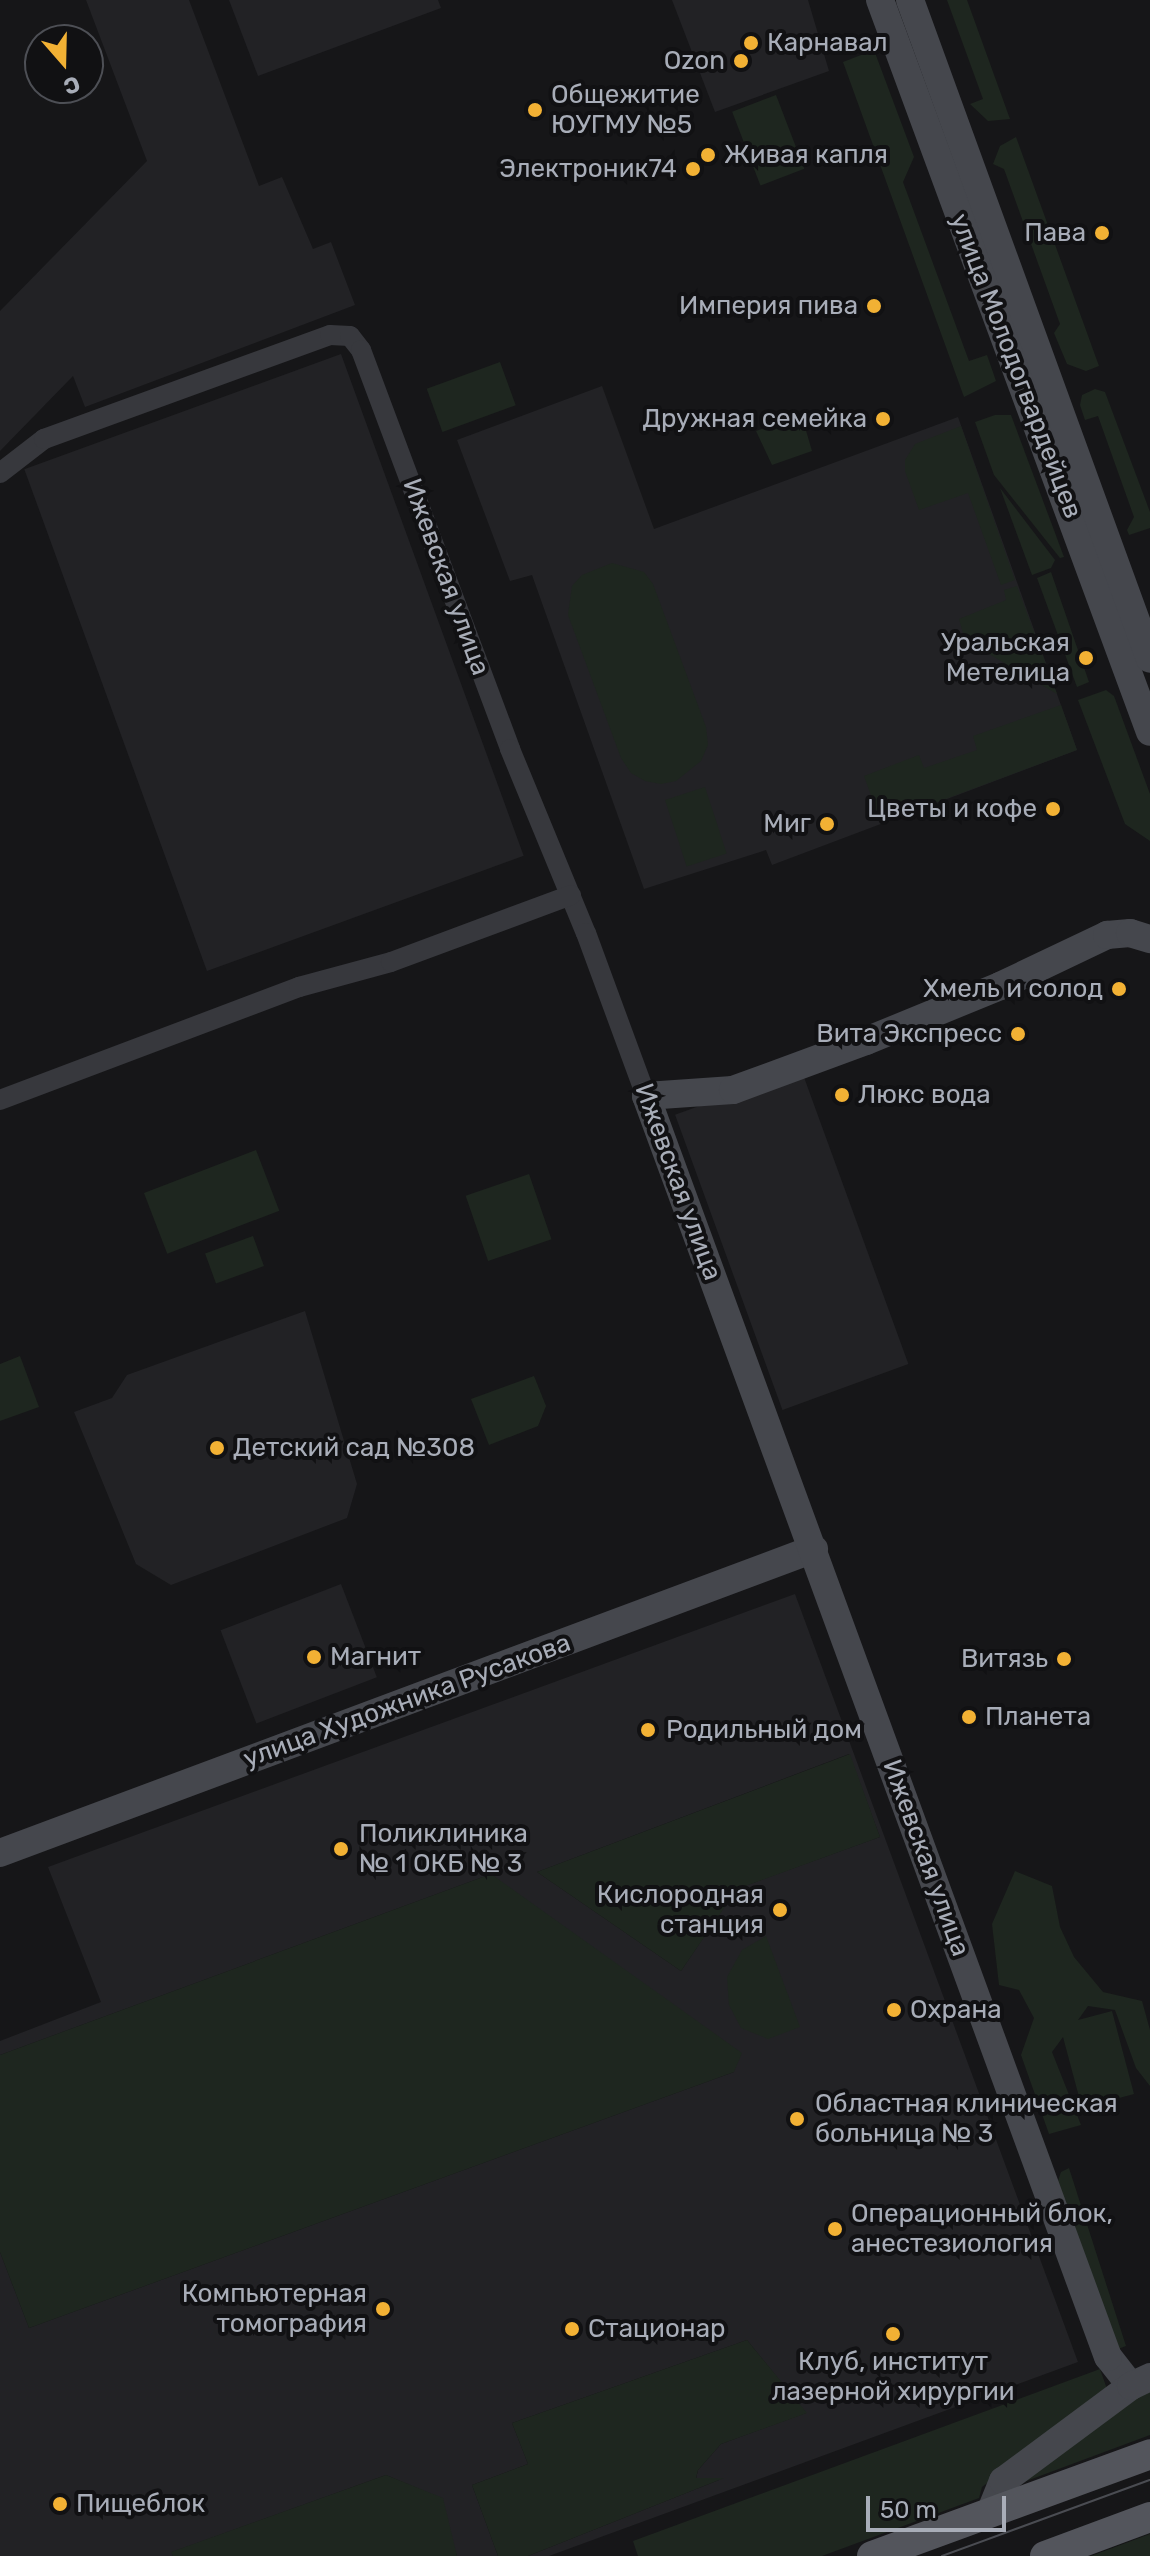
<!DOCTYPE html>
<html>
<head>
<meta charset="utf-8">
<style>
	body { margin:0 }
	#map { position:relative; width:1150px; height:2556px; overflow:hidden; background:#161618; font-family:Rubik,sans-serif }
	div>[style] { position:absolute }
	.built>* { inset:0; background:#222225; transform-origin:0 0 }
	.green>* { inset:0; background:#1e261f; transform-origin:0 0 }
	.street>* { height:20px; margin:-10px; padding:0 10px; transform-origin:10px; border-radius:10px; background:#37383d }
	.secondary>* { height:28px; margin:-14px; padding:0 14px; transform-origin:14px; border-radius:14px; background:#45474d }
	.primary>* { height:30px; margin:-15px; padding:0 15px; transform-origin:15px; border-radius:15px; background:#53555c }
	.tram>* { height:2px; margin:-1px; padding:0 1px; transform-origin:1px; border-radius:1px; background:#4a4c52 }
	.dots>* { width:22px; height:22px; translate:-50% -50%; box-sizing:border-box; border:4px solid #111113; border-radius:50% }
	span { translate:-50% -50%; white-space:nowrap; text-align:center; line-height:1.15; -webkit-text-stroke:8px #111113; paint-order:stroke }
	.poi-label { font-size:26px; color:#a8adb8 }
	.left { translate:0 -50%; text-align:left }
	.right { translate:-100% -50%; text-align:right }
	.street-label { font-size:26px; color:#a8adb8 }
	.north { position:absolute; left:24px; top:24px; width:80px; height:80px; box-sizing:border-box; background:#111113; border:2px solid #4d4f55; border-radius:50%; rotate:160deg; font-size:22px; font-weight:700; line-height:32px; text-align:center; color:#a8adb8 }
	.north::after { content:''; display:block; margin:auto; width:28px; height:36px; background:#f2b134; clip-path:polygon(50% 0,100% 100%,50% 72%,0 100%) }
	.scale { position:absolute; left:866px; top:2496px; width:140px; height:36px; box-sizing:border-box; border:4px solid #a8adb8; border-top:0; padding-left:10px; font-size:24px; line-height:28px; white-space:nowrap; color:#a8adb8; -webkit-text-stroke:6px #111113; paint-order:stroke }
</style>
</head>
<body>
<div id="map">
	<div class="built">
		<i style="clip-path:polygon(86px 0,189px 0,259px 186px,282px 177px,313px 249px,331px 242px,355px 305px,85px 407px,73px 376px,0 451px,0 311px,147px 161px)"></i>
		<i style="clip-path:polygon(229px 0,438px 0,441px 8px,258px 76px)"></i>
		<i style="clip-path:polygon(672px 0,808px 0,829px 71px,715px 112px)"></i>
		<i style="left:341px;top:354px;width:534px;height:337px;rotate:70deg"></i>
		<i style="clip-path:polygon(602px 386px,654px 529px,958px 417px,1077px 750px,772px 865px,766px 850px,644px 889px,532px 575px,510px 581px,457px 440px)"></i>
		<i style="left:801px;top:1069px;width:314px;height:134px;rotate:70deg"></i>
		<i style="clip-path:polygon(305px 1311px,357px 1484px,347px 1518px,171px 1585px,136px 1564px,74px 1412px,112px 1398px,127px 1375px)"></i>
		<i style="left:341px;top:1584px;width:100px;height:129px;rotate:69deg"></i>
		<i style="clip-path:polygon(evenodd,795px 1594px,1078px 2362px,549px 2556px,528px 2556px,719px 2480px,696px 2479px,698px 2470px,721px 2444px,806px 2413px,747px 2340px,512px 2423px,528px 2464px,472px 2485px,498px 2556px,457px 2556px,436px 2496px,386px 2475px,172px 2552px,173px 2556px,0 2556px,0 2252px,29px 2328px,734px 2072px,491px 1874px,0 2055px,0 2041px,101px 2002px,48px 1867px,795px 1594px,849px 1754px,880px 1837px,736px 1889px,681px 1971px,537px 1872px,849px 1754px)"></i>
	</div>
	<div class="green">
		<i style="clip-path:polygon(947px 0,967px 0,1010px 119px,988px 121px,970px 104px,983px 99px)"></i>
		<i style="clip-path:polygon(874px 50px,914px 157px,903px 182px,969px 361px,987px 355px,996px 381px,964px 397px,843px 62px)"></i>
		<i style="left:776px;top:95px;width:79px;height:47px;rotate:69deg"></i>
		<i style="clip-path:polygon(1016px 137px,1099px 366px,1086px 371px,1067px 364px,1054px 333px,1060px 324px,1004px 169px,993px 164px,1000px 146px)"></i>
		<i style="left:500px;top:362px;width:46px;height:78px;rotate:70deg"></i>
		<i style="clip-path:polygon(1095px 389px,1105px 392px,1150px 512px,1150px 528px,1129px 535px,1127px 530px,1134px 517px,1098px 416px,1085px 420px,1080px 405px,1082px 395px)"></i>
		<i style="clip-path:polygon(995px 415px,1011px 415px,1064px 557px,1060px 558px,994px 475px,975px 422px)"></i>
		<i style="clip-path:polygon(772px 422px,805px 427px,812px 451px,772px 465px,756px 431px,772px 425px)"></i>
		<i style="clip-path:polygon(961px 426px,1015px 580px,1001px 585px,968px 493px,919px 510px,905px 471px,905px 460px,915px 444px)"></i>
		<i style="clip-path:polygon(1000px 488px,1055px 560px,1051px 568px,1032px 575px)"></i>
		<i style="clip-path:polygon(612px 563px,644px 572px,653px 584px,706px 727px,708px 745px,701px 761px,676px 781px,661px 784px,645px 781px,631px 773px,621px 758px,568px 615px,572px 586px,582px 575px)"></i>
		<i style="clip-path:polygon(1051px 572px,1089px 682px,1077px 687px,1037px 578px)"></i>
		<i style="clip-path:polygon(1017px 586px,1057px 694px,965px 640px,959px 619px,1006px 600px,1004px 590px)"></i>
		<i style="clip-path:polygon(1106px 690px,1114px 696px,1150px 794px,1150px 841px,1125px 824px,1078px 700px)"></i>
		<i style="clip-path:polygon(1061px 705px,1077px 750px,881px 823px,864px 776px,919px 755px,924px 768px,977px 750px,973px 736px)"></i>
		<i style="left:705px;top:787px;width:70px;height:42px;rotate:72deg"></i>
		<i style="left:256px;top:1150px;width:65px;height:120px;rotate:69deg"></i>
		<i style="left:529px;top:1174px;width:69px;height:67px;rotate:71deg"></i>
		<i style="left:253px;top:1236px;width:32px;height:51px;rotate:70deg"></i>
		<i style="clip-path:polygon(20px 1356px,39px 1407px,0 1421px,0 1364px)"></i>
		<i style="clip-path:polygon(534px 1376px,546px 1406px,538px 1426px,489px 1445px,471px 1399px)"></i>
		<i style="clip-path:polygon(850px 1754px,880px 1837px,737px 1889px,681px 1971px,537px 1872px)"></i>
		<i style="clip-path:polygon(1015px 1871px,1052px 1886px,1060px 1927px,1074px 1957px,1103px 1992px,1142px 2001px,1150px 2030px,1150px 2086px,1136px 2068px,1115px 2010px,1088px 2006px,1078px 2020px,1112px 2011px,1134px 2094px,1082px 2108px,1063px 2037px,1052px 2052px,1081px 2125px,1049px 2134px,1021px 2055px,1034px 2018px,1019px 1990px,999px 1985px,992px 1924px)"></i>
		<i style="clip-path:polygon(491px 1874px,742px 2053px,734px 2072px,29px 2328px,0 2252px,0 2055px)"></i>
		<i style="clip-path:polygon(766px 1936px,800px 2027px,768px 2039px,741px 2028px,729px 2005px,727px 1977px,742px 1950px)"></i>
		<i style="clip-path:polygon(1069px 2168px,1126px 2346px,1118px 2349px,1057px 2184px,1061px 2172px)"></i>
		<i style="clip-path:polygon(747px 2340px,807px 2413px,721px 2444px,698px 2470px,696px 2478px,724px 2478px,528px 2556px,498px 2556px,472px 2485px,528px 2464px,512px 2423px)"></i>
		<i style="clip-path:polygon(1100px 2369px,1107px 2389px,1101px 2398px,982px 2487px,979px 2498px,822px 2556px,638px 2556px,633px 2541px)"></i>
		<i style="clip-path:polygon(1150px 2389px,1150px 2435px,1021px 2483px)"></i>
		<i style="clip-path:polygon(386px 2475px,443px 2498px,457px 2556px,173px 2556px,171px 2552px)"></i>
		<i style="clip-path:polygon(1150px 2534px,1150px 2556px,1091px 2556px)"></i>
	</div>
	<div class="street">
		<i style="left:0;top:473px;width:56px;rotate:-37.7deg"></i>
		<i style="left:44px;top:439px;width:304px;rotate:-20deg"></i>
		<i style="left:330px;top:335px;width:20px;rotate:3deg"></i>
		<i style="left:350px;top:336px;width:18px;rotate:52deg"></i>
		<i style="left:361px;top:350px;width:426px;rotate:69.5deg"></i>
		<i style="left:510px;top:749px;width:199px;rotate:67.6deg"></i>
		<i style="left:586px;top:933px;width:174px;rotate:69.8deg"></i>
		<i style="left:0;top:1100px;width:320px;rotate:-20.7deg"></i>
		<i style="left:299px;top:987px;width:95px;rotate:-15.2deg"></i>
		<i style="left:391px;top:962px;width:192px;rotate:-20.4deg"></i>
	</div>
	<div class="secondary">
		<i style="left:880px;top:0;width:780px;rotate:69.75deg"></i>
		<i style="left:910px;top:0;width:701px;rotate:69.99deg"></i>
		<i style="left:0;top:1853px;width:869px;rotate:-20.48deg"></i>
		<i style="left:1131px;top:2386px;width:37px;rotate:-128deg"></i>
		<i style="left:1108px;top:2357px;width:1343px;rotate:-110.12deg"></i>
		<i style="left:646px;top:1096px;width:87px;rotate:-3.9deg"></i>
		<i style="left:733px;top:1090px;width:142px;rotate:-20.2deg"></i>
		<i style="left:866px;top:1041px;width:145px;rotate:-22.3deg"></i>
		<i style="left:1000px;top:986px;width:119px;rotate:-25.5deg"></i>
		<i style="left:1107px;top:935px;width:23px;rotate:-5deg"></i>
		<i style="left:1130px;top:933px;width:21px;rotate:17deg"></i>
		<i style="left:990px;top:2513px;width:35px;rotate:-68deg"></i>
		<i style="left:1003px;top:2481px;width:159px;rotate:-36.6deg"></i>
		<i style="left:1131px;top:2386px;width:21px;rotate:-25deg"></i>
	</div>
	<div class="primary">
		<i style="left:872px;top:2556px;width:296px;rotate:-20.1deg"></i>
		<i style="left:1045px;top:2556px;width:112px;rotate:-20.4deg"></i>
	</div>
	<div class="tram">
		<i style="left:942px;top:2556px;width:221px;rotate:-20.1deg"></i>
	</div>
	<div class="dots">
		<i style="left:751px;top:43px;background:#f2b134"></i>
		<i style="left:741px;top:61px;background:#f2b134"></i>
		<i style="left:535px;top:110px;background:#f2b134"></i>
		<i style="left:708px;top:155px;background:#f2b134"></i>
		<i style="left:693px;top:169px;background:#f2b134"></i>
		<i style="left:1102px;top:233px;background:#f2b134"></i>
		<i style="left:874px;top:306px;background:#f2b134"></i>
		<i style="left:883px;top:419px;background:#f2b134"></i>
		<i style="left:1086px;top:658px;background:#f2b134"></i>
		<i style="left:1053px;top:809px;background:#f2b134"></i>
		<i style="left:827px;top:824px;background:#f2b134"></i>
		<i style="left:1119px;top:989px;background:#f2b134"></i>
		<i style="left:1018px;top:1034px;background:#f2b134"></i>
		<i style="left:842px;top:1095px;background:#f2b134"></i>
		<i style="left:217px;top:1448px;background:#f2b134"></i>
		<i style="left:314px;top:1657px;background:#f2b134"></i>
		<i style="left:1064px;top:1659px;background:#f2b134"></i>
		<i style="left:969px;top:1717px;background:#f2b134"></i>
		<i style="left:648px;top:1730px;background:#f2b134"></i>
		<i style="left:341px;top:1849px;background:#f2b134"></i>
		<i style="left:780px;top:1910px;background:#f2b134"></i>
		<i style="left:894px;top:2010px;background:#f2b134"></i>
		<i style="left:797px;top:2119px;background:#f2b134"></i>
		<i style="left:835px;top:2229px;background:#f2b134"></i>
		<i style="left:383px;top:2309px;background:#f2b134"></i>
		<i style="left:572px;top:2329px;background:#f2b134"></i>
		<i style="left:893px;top:2334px;background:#f2b134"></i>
		<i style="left:60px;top:2504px;background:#f2b134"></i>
	</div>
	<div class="poi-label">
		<span class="left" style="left:767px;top:43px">Карнавал</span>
		<span class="right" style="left:725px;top:61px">Ozon</span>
		<span class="left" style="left:551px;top:110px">Общежитие<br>ЮУГМУ №5</span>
		<span class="left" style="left:724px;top:155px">Живая капля</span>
		<span class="right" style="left:677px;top:169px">Электроник74</span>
		<span class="right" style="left:1086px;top:233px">Пава</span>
		<span class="right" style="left:858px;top:306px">Империя пива</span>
		<span class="right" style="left:867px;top:419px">Дружная семейка</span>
		<span class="right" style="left:1070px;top:658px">Уральская<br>Метелица</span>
		<span class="right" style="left:1037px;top:809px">Цветы и кофе</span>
		<span class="right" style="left:811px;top:824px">Миг</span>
		<span class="right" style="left:1103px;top:989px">Хмель и солод</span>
		<span class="right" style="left:1002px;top:1034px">Вита Экспресс</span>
		<span class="left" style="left:858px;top:1095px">Люкс вода</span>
		<span class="left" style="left:233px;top:1448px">Детский сад №308</span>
		<span class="left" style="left:330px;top:1657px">Магнит</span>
		<span class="right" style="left:1048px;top:1659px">Витязь</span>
		<span class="left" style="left:985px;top:1717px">Планета</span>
		<span class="left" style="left:666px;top:1730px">Родильный дом</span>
		<span class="left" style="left:359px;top:1849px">Поликлиника<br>№ 1 ОКБ № 3</span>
		<span class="right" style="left:764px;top:1910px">Кислородная<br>станция</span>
		<span class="left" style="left:910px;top:2010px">Охрана</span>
		<span class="left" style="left:815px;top:2119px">Областная клиническая<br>больница № 3</span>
		<span class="left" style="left:851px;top:2229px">Операционный блок,<br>анестезиология</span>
		<span class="right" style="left:367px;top:2309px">Компьютерная<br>томография</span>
		<span class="left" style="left:588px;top:2329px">Стационар</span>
		<span style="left:893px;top:2377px">Клуб, институт<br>лазерной хирургии</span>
		<span class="left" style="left:76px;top:2504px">Пищеблок</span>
	</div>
	<div class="street-label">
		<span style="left:1016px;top:366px;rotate:69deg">улица Молодогвардейцев</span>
		<span style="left:446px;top:577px;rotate:70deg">Ижевская улица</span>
		<span style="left:678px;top:1182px;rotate:70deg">Ижевская улица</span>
		<span style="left:407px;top:1701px;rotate:-20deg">улица Художника Русакова</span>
		<span style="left:926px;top:1858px;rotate:70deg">Ижевская улица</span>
	</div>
	<div class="north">С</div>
	<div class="scale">50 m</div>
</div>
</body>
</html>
